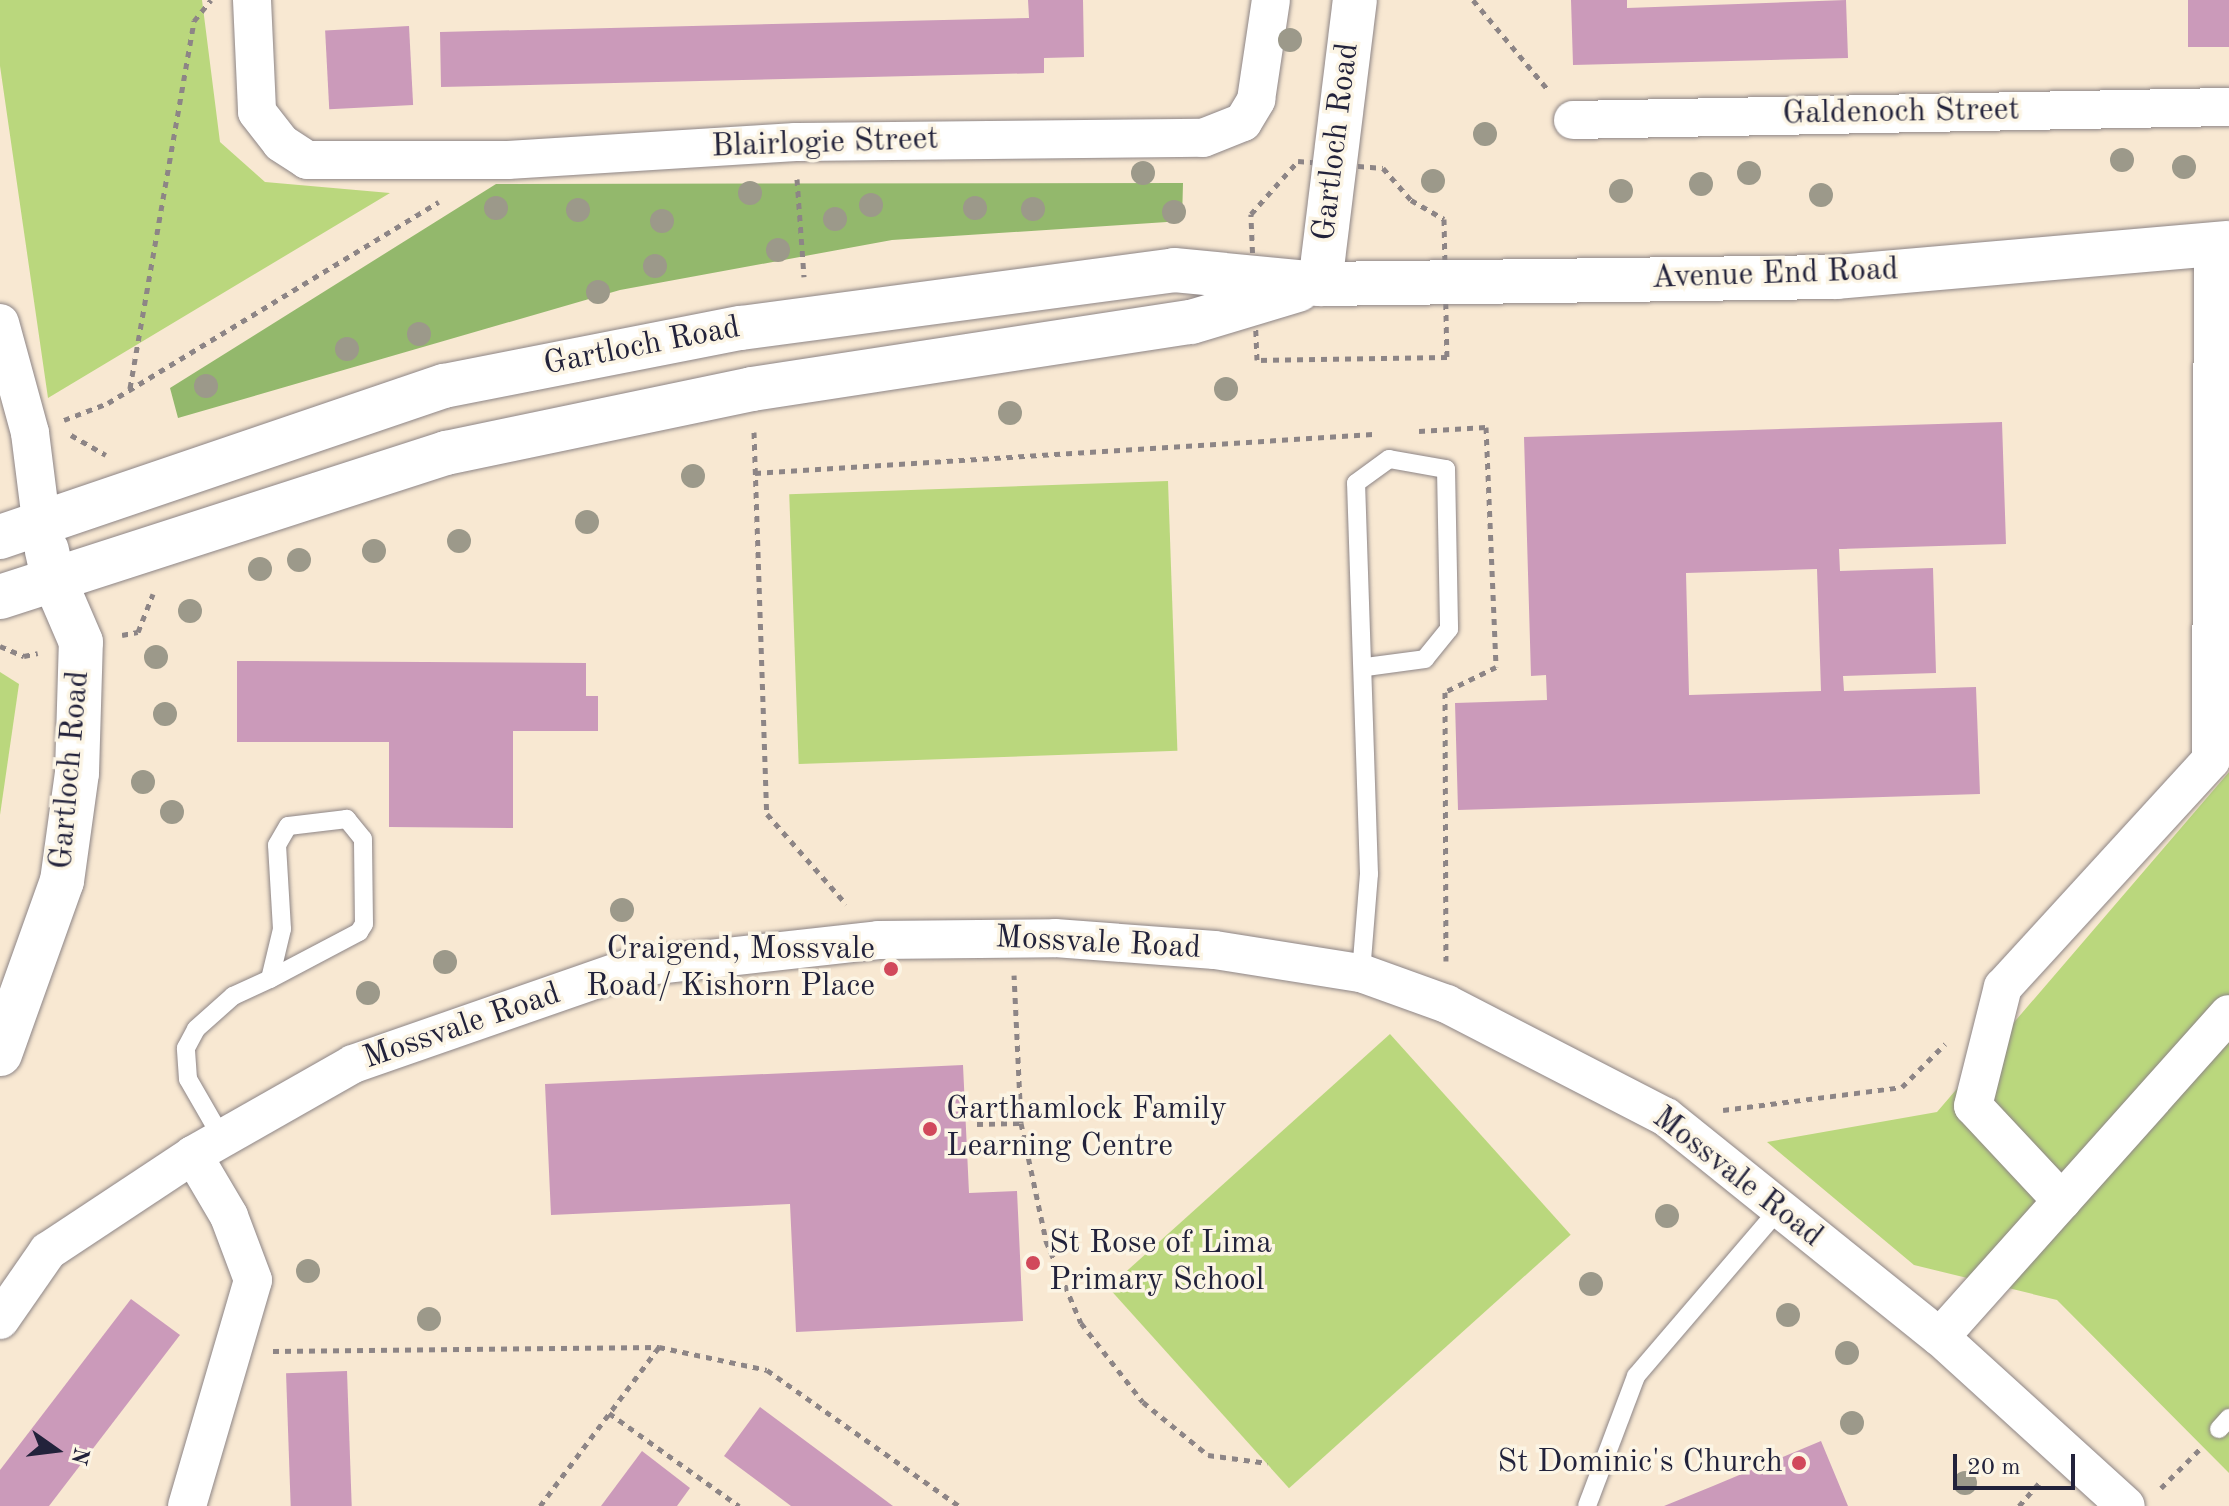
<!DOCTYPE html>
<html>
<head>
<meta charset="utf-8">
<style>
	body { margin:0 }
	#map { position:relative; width:2229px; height:1506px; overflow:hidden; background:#f8e8d2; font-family:"Old Standard TT",serif }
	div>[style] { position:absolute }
	.green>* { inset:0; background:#bad77d; transform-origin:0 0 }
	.forest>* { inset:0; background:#93b86c }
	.building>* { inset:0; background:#cb9aba; transform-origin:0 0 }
	.path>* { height:5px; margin-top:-2.5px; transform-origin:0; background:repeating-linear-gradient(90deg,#8d8586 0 6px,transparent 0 12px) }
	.roads { filter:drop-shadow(0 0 2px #8d8586) drop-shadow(0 0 2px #8d8586) }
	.lane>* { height:18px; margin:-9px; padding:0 9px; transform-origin:9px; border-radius:9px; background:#fff }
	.street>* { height:38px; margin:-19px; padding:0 19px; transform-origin:19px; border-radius:19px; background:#fff }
	.secondary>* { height:44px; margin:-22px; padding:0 22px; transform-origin:22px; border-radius:22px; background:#fff }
	.trees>* { width:24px; height:24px; margin:-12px; border-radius:50%; background:#9c998a }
	.dots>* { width:22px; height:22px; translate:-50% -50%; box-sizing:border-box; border:4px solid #fcf5e5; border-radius:50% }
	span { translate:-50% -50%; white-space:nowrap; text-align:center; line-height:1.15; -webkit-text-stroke:7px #fcf5e5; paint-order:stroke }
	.street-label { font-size:32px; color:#22223b }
	.poi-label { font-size:32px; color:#22223b }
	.right { translate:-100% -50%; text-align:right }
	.left { translate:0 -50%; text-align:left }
	.north { position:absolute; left:16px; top:1410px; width:80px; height:80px; -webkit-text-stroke:6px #fcf5e5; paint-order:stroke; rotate:104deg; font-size:22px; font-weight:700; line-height:32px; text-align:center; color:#22223b }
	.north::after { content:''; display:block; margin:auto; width:28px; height:36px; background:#22223b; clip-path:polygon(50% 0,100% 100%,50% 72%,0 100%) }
	.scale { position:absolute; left:1953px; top:1454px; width:122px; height:36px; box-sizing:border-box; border:4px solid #22223b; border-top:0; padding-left:10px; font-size:24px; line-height:28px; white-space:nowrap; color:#22223b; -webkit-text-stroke:6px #fcf5e5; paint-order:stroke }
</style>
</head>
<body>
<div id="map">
	<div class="green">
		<i style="clip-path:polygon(0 0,202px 0,220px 142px,265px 182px,390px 193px,48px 398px,0 66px)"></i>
		<i style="left:1168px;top:481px;width:270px;height:379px;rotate:88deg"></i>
		<i style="clip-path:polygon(0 672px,19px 684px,0 815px)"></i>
		<i style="clip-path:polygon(2229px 772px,2229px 1473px,2057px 1300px,1914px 1265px,1767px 1142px,1937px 1112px)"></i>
		<i style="left:1390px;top:1034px;width:270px;height:379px;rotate:48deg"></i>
	</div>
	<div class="forest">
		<i style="clip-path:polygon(1183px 183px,1182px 221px,892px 240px,620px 290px,178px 418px,170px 388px,496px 184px)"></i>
	</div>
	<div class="building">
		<i style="clip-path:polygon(1028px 0,1083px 0,1084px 57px,1044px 58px,1044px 73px,441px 87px,440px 32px,1029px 18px)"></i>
		<i style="clip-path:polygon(1571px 0,1627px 0,1627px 8px,1846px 0,1848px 58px,1573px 65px)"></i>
		<i style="left:2188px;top:0;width:41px;height:47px"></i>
		<i style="left:409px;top:26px;width:79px;height:84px;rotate:87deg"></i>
		<i style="clip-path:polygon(evenodd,2002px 422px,2006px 544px,1839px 549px,1840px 571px,1933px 568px,1936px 673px,1843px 676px,1844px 691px,1976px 687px,1980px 794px,1458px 810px,1455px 703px,1547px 700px,1546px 675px,1531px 676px,1524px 437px,2002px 422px,1817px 569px,1821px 691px,1689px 695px,1686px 573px,1817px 569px)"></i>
		<i style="clip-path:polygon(237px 661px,586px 663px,586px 696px,598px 696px,598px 731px,513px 731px,513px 828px,389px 827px,389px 742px,237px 742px)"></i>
		<i style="clip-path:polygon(963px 1065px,969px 1193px,1017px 1191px,1023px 1321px,796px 1332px,790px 1204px,551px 1215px,545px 1084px)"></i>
		<i style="clip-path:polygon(131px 1299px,180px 1335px,49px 1506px,0 1506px,0 1470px)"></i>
		<i style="left:347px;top:1371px;width:135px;height:61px;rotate:88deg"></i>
		<i style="clip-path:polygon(760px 1407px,893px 1506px,791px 1506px,724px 1456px)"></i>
		<i style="clip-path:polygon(1821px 1441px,1848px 1506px,1664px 1506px,1713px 1486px)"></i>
		<i style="clip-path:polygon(642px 1451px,690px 1488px,677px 1506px,601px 1506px)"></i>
	</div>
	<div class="path">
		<i style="left:1473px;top:0;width:119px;rotate:50.1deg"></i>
		<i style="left:1298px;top:161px;width:85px;rotate:4.7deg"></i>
		<i style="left:1383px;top:168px;width:43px;rotate:48.8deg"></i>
		<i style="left:1411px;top:200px;width:38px;rotate:30deg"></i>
		<i style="left:1444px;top:219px;width:138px;rotate:88.8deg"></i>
		<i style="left:1447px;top:357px;width:190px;rotate:179.1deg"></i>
		<i style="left:1257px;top:360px;width:146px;rotate:-92.4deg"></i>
		<i style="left:1251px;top:214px;width:71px;rotate:-48.4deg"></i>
		<i style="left:797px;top:179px;width:98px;rotate:85.9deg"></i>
		<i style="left:130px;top:388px;width:373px;rotate:-80.1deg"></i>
		<i style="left:194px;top:21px;width:27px;rotate:-51deg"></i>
		<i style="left:64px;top:420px;width:47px;rotate:-21.1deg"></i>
		<i style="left:108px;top:403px;width:387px;rotate:-31.3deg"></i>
		<i style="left:1419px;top:431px;width:67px;rotate:-3.4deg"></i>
		<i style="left:1486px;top:427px;width:240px;rotate:87.6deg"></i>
		<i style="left:1496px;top:667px;width:57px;rotate:153.9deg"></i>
		<i style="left:1445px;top:692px;width:269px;rotate:89.8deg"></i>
		<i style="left:754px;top:432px;width:382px;rotate:88.1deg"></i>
		<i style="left:767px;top:814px;width:120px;rotate:48.7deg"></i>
		<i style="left:71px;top:435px;width:40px;rotate:29.7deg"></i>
		<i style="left:755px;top:473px;width:619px;rotate:-3.61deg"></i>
		<i style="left:122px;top:635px;width:16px;rotate:-11deg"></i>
		<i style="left:138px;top:632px;width:41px;rotate:-68.5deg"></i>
		<i style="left:0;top:646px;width:26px;rotate:23deg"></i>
		<i style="left:24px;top:656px;width:14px;rotate:-12deg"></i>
		<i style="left:1723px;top:1110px;width:180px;rotate:-7.3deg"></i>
		<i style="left:1902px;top:1087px;width:61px;rotate:-45deg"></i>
		<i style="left:1021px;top:1123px;width:121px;rotate:78deg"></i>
		<i style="left:1046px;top:1241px;width:89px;rotate:66.9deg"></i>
		<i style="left:1081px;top:1323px;width:100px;rotate:51.9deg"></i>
		<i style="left:1143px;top:1402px;width:84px;rotate:39.2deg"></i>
		<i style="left:1208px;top:1455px;width:60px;rotate:7.7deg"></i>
		<i style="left:977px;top:1124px;width:44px;rotate:-1.3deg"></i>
		<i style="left:1021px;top:1123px;width:148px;rotate:-92.7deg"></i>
		<i style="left:273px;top:1351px;width:386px;rotate:-0.6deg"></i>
		<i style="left:659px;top:1347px;width:110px;rotate:12deg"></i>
		<i style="left:767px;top:1370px;width:235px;rotate:35.3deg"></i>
		<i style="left:609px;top:1413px;width:160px;rotate:35.6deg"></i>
		<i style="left:2161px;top:1488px;width:54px;rotate:-45deg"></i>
		<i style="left:540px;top:1506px;width:199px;rotate:-53.2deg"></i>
		<i style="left:2019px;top:1506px;width:35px;rotate:-49deg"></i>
	</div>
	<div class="roads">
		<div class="lane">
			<i style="left:1361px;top:973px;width:99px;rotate:-85.4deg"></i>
			<i style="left:1369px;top:874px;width:391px;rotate:-91.9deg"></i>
			<i style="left:1356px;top:483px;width:41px;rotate:-36deg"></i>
			<i style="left:1389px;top:459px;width:58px;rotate:10deg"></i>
			<i style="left:1446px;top:469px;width:160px;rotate:88.9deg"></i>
			<i style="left:1449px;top:629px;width:38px;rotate:129deg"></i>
			<i style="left:1425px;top:659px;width:60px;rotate:172.3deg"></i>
			<i style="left:222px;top:1138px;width:68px;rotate:-120deg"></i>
			<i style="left:188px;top:1079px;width:31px;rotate:-94deg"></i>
			<i style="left:186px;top:1048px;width:21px;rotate:-62deg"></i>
			<i style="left:196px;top:1029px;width:50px;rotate:-41.7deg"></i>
			<i style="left:233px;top:996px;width:41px;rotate:-24.7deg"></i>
			<i style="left:270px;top:979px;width:101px;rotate:-27.8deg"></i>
			<i style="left:359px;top:932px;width:9px;rotate:-58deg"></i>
			<i style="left:364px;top:924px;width:85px;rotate:-90.7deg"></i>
			<i style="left:363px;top:839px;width:26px;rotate:-129deg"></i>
			<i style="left:347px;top:819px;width:59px;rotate:173.2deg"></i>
			<i style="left:288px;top:826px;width:22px;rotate:120deg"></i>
			<i style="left:277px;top:845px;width:84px;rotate:86.6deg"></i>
			<i style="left:282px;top:929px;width:51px;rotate:103.5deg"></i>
			<i style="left:2219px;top:1429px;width:15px;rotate:-48deg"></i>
			<i style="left:1587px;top:1506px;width:139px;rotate:-69.3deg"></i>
			<i style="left:1636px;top:1376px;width:221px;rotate:-49.4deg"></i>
		</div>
		<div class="street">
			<i style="left:252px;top:0;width:112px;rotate:87.4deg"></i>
			<i style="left:257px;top:112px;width:39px;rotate:52deg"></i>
			<i style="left:281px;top:143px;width:31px;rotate:33deg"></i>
			<i style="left:307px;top:160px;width:201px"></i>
			<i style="left:508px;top:160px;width:288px;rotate:-3.6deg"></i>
			<i style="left:795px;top:142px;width:408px;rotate:-0.6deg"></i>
			<i style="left:1203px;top:138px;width:43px;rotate:-21.8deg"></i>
			<i style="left:1243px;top:122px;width:26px;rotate:-59deg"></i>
			<i style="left:1256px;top:100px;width:101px;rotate:-81.5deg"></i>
			<i style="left:1573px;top:120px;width:656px;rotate:-1.14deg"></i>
			<i style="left:0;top:323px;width:114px;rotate:74.7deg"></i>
			<i style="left:30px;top:433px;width:88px;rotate:82.8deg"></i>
			<i style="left:2062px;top:1201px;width:130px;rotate:-133.1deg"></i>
			<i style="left:1973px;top:1106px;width:123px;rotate:-75.9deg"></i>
			<i style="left:2003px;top:987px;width:308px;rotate:-47.5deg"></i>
			<i style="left:2211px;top:760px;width:517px;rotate:-89.78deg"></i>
			<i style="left:0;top:1320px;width:84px;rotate:-55.2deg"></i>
			<i style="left:48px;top:1251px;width:174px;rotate:-33.5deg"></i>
			<i style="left:193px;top:1155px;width:184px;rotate:-29.6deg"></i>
			<i style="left:353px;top:1064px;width:292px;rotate:-19.2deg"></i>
			<i style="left:629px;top:968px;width:251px;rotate:-6.4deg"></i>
			<i style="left:878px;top:940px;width:177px;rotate:-0.6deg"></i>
			<i style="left:1055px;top:938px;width:160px;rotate:4.3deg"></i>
			<i style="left:1215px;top:950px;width:148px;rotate:9deg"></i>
			<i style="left:1361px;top:973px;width:91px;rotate:19.8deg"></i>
			<i style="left:1447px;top:1004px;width:246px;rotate:27.3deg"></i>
			<i style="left:1666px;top:1117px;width:351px;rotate:38.8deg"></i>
			<i style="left:1940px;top:1337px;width:251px;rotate:42.3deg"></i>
			<i style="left:1940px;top:1337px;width:433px;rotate:-48.2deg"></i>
			<i style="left:187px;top:1506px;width:235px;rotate:-73.7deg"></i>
			<i style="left:253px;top:1280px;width:68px;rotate:-110.6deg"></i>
			<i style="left:229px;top:1216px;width:71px;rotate:-120.5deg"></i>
		</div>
		<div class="secondary">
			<i style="left:1320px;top:284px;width:286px;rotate:-83deg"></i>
			<i style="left:0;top:537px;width:469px;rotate:-18.8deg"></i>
			<i style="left:444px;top:386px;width:303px;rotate:-11.1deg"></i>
			<i style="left:741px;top:328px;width:437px;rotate:-7.6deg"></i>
			<i style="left:1174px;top:270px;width:147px;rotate:5.5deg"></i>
			<i style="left:1320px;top:284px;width:517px;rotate:-0.78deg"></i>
			<i style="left:1837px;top:277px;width:393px;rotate:-5deg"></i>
			<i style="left:0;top:597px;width:469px;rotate:-17.9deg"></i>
			<i style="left:446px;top:453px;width:313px;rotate:-11.8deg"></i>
			<i style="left:752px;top:389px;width:444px;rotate:-8.7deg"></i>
			<i style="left:1191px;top:322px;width:112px;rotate:-16.7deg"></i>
			<i style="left:0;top:1054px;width:184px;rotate:-70.3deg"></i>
			<i style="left:62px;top:881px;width:109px;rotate:-82.1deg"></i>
			<i style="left:77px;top:773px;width:131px;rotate:-88.3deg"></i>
			<i style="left:81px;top:642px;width:71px;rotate:-113.3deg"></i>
			<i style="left:53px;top:577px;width:28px;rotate:-103deg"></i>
		</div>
	</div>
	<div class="trees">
		<i style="left:1290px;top:40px"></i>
		<i style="left:1485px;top:134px"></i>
		<i style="left:2122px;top:160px"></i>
		<i style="left:2184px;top:167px"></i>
		<i style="left:1143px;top:173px"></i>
		<i style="left:1749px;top:173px"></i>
		<i style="left:1433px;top:181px"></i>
		<i style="left:1701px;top:184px"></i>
		<i style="left:1621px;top:191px"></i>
		<i style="left:750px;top:193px"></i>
		<i style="left:1821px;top:195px"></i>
		<i style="left:871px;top:205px"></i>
		<i style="left:496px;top:208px"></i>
		<i style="left:975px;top:208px"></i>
		<i style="left:1033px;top:209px"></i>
		<i style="left:578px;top:210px"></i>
		<i style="left:1174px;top:212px"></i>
		<i style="left:835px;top:219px"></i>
		<i style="left:662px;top:221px"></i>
		<i style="left:778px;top:250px"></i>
		<i style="left:655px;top:266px"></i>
		<i style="left:598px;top:292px"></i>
		<i style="left:419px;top:334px"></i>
		<i style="left:347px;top:349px"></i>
		<i style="left:206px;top:386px"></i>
		<i style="left:1226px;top:389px"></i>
		<i style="left:1010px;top:413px"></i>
		<i style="left:693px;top:476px"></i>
		<i style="left:587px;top:522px"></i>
		<i style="left:459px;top:541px"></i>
		<i style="left:374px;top:551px"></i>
		<i style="left:299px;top:560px"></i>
		<i style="left:260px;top:569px"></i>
		<i style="left:190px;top:611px"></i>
		<i style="left:156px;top:657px"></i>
		<i style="left:165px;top:714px"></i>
		<i style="left:143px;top:782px"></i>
		<i style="left:172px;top:812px"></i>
		<i style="left:622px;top:910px"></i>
		<i style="left:445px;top:962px"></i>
		<i style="left:368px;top:993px"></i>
		<i style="left:1667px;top:1216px"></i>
		<i style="left:308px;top:1271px"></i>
		<i style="left:1591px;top:1284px"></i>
		<i style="left:1788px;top:1315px"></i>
		<i style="left:429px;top:1319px"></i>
		<i style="left:1847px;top:1353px"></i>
		<i style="left:1852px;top:1423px"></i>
		<i style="left:1965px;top:1483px"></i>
	</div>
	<div class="dots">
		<i style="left:891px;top:969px;background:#d1495b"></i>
		<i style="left:930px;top:1129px;background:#d1495b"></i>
		<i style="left:1033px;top:1263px;background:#d1495b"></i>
		<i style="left:1799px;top:1463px;background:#d1495b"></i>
	</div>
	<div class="street-label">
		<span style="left:1901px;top:113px;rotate:-1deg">Galdenoch Street</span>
		<span style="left:1337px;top:142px;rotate:-83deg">Gartloch Road</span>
		<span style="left:825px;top:144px;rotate:-2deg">Blairlogie Street</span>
		<span style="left:1775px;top:275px;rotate:-2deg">Avenue End Road</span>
		<span style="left:642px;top:347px;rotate:-11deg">Gartloch Road</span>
		<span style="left:71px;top:770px;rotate:-85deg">Gartloch Road</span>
		<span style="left:1098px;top:944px;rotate:3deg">Mossvale Road</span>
		<span style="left:462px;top:1027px;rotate:-19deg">Mossvale Road</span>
		<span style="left:1737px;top:1178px;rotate:38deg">Mossvale Road</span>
	</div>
	<div class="poi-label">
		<span class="right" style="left:875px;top:969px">Craigend, Mossvale<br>Road/ Kishorn Place</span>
		<span class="left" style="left:946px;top:1129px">Garthamlock Family<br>Learning Centre</span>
		<span class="left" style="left:1049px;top:1263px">St Rose of Lima<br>Primary School</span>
		<span class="right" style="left:1783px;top:1463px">St Dominic's Church</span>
	</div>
	<div class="north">N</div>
	<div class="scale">20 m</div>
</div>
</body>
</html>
